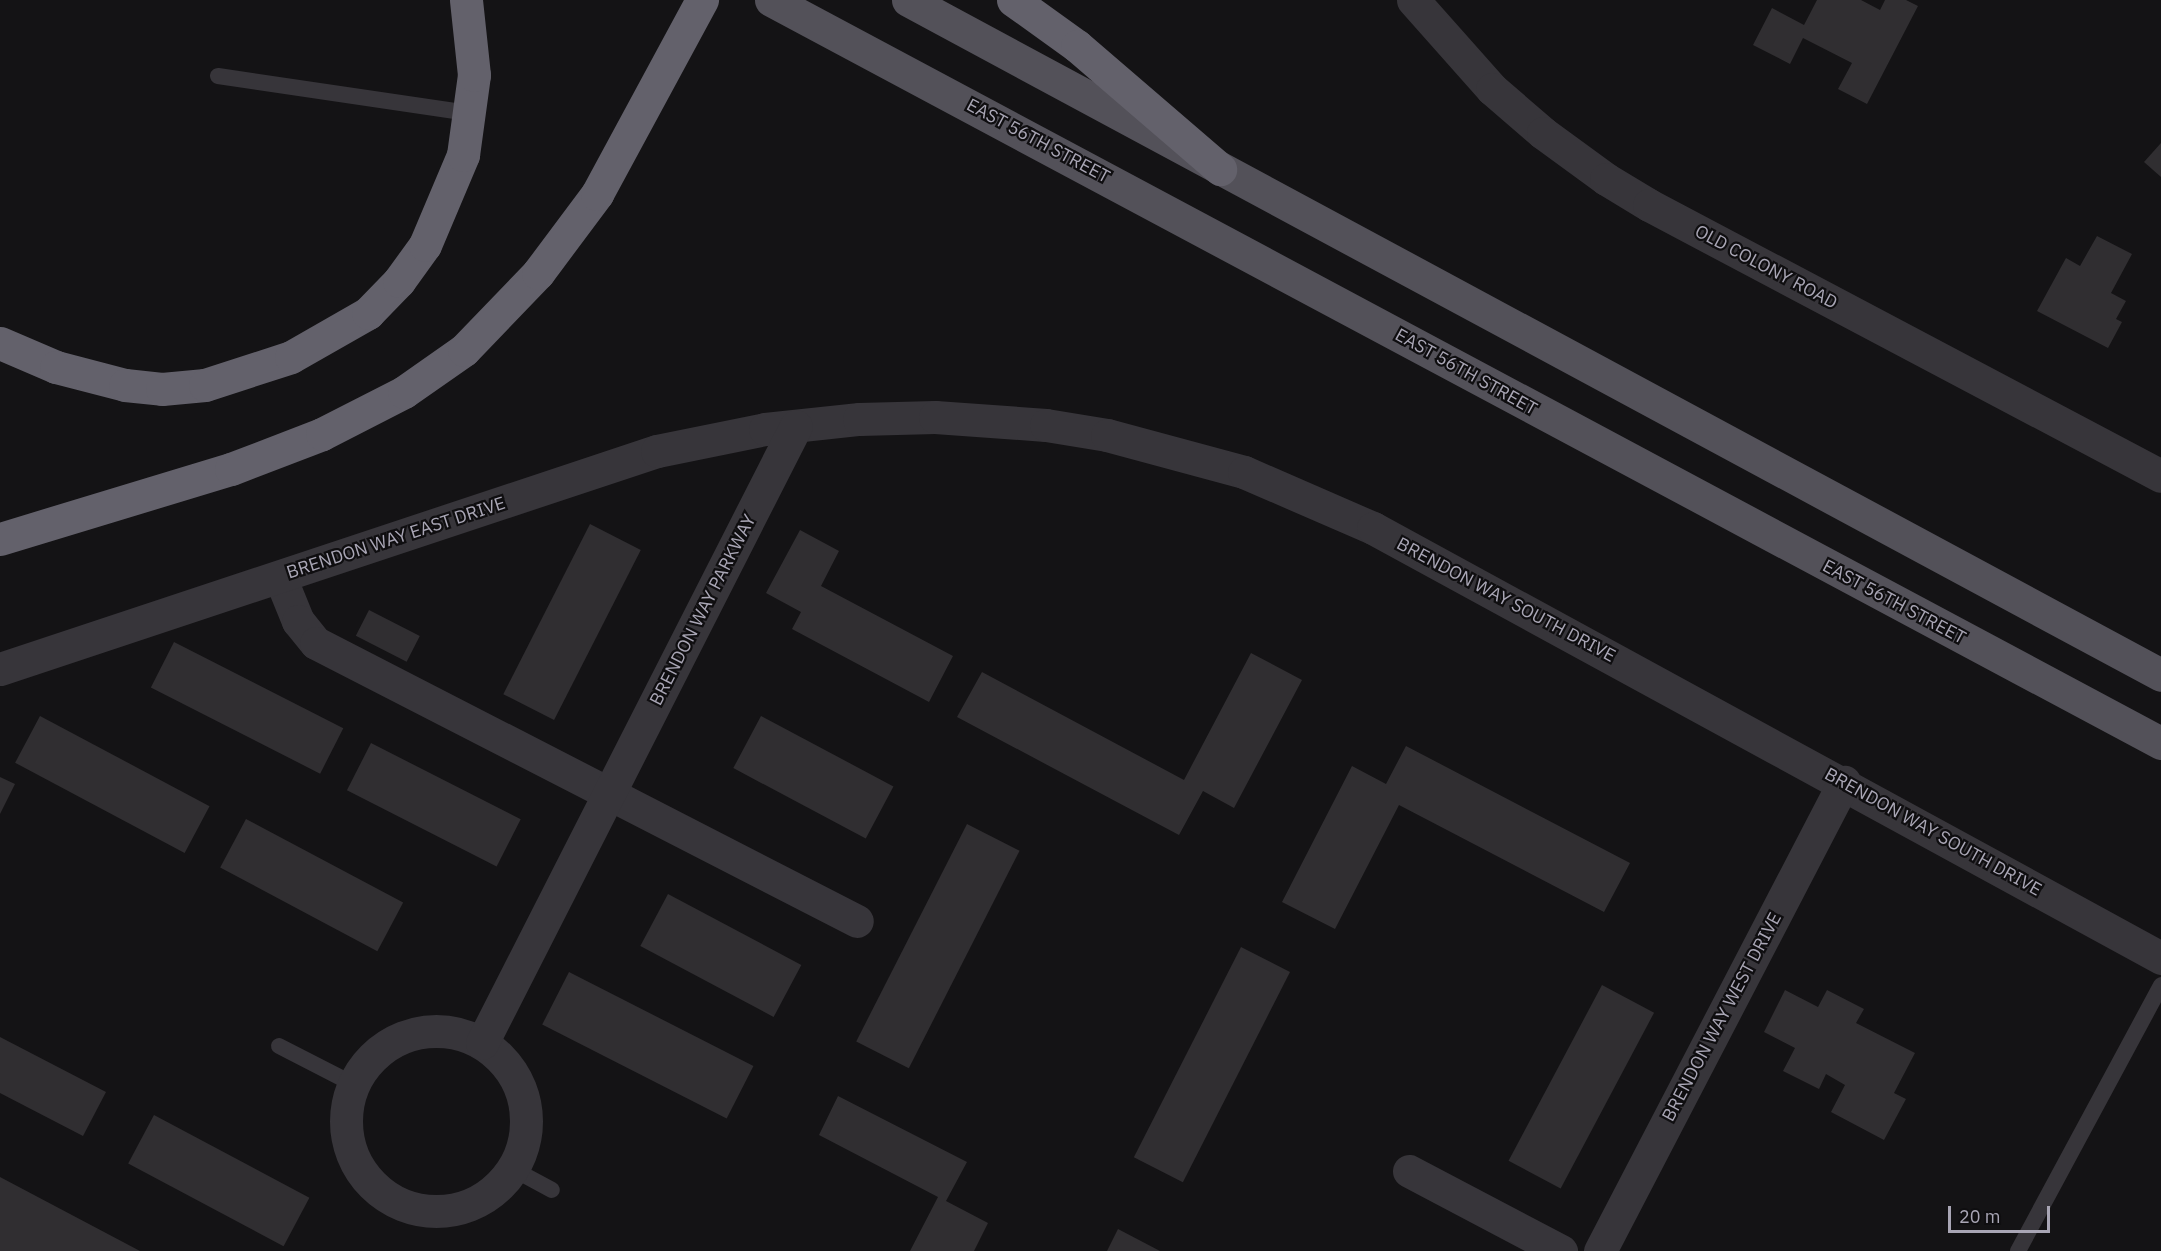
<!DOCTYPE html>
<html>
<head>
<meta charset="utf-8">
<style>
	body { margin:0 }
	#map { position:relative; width:2161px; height:1251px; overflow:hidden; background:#141315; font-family:"IBM Plex Sans",sans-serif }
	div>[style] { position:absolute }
	.building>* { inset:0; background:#302e31; transform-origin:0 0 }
	.service>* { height:16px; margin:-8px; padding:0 8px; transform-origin:8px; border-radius:8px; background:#37353a }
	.minor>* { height:33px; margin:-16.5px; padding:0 16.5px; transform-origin:16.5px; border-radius:16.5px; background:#37353a }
	.minor>.ring { margin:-16.5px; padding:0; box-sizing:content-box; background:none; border:33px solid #37353a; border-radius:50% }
	.primary>* { height:33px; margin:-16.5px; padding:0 16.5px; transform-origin:16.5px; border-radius:16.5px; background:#535159 }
	.motorway>* { height:33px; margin:-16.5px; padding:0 16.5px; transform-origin:16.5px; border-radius:16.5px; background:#63616b }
	span { translate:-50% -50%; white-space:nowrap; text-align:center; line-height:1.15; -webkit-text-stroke:4.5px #0f0e10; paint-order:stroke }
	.street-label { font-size:18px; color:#a9a6b5 }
	.scale { position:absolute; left:1948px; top:1206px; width:102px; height:27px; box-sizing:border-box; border:3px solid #a9a6b5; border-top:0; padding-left:8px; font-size:18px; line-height:21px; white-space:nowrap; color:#a9a6b5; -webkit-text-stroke:4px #0f0e10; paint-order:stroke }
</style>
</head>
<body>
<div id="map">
	<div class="building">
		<i style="clip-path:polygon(1817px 0,1861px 0,1880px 10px,1885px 0,1906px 0,1918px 6px,1867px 104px,1838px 89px,1852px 63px,1803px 38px,1790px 64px,1753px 45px,1772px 8px,1804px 25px)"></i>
		<i style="clip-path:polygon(2161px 143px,2161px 177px,2144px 162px)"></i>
		<i style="clip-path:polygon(2097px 236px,2132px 254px,2111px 293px,2126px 301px,2116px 319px,2122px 322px,2108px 348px,2037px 311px,2066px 258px,2080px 266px)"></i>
		<i style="left:590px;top:524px;width:57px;height:191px;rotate:27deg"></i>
		<i style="clip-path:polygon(800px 530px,839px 551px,821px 586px,953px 656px,929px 702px,792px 629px,801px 612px,766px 593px)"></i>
		<i style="left:369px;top:610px;width:57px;height:29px;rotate:27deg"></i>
		<i style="left:174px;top:642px;width:190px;height:51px;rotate:27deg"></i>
		<i style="clip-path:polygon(1251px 653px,1302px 680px,1234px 808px,1203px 791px,1179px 835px,957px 717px,982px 672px,1184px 780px)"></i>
		<i style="left:40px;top:716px;width:192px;height:53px;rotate:28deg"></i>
		<i style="left:761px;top:716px;width:150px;height:59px;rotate:28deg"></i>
		<i style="left:371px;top:743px;width:168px;height:53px;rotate:27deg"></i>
		<i style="clip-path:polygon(1406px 746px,1630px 863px,1604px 912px,1399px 805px,1335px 929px,1282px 902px,1352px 766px,1386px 784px)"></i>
		<i style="clip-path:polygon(0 777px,15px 784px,0 814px)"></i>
		<i style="left:246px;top:819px;width:178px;height:55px;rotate:28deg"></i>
		<i style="left:967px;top:824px;width:59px;height:244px;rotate:27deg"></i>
		<i style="left:668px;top:894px;width:151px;height:59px;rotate:28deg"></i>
		<i style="left:1241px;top:947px;width:55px;height:236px;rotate:27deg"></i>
		<i style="left:569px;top:972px;width:207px;height:59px;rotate:27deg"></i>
		<i style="left:1602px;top:985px;width:59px;height:199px;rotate:28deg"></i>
		<i style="clip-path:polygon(1785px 990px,1818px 1007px,1827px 990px,1864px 1009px,1856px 1023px,1915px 1053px,1894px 1093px,1906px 1099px,1884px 1140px,1831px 1112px,1845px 1085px,1826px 1074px,1819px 1089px,1783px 1071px,1795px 1048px,1764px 1032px)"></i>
		<i style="clip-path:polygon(0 1037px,106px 1092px,83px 1136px,0 1093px)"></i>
		<i style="clip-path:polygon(838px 1096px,967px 1162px,946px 1201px,988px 1223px,974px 1251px,910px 1251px,938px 1197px,819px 1135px)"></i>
		<i style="left:154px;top:1115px;width:176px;height:55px;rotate:28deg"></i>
		<i style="clip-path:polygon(0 1177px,140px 1251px,0 1251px)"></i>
		<i style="clip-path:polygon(1118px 1229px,1160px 1251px,1107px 1251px)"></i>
	</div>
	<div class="service">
		<i style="left:218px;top:76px;width:255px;rotate:8.4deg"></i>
		<i style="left:279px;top:1046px;width:83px;rotate:27.2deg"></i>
		<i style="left:513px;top:1169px;width:44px;rotate:28.3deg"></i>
		<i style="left:2018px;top:1251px;width:302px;rotate:-61.7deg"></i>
	</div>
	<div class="minor">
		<i style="left:1413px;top:0;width:119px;rotate:48.4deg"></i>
		<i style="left:1492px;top:89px;width:67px;rotate:40.8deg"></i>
		<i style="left:1543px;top:133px;width:78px;rotate:36.1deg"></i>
		<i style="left:1606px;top:179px;width:50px;rotate:31.2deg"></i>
		<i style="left:1649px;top:205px;width:579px;rotate:27.89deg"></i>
		<i style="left:280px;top:577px;width:48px;rotate:67.8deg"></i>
		<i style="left:298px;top:621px;width:28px;rotate:51deg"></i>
		<i style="left:316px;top:643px;width:608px;rotate:27.2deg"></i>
		<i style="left:0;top:669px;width:692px;rotate:-18.36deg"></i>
		<i style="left:657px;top:451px;width:110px;rotate:-11.5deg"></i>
		<i style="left:765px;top:429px;width:95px;rotate:-6.1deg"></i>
		<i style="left:859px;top:419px;width:76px;rotate:-1.5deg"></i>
		<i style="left:935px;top:417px;width:111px;rotate:4.1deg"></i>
		<i style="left:1046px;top:425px;width:62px;rotate:9.3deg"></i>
		<i style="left:1107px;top:435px;width:142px;rotate:15.1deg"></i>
		<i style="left:1244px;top:472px;width:141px;rotate:23.5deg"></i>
		<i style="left:1373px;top:528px;width:898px;rotate:28.62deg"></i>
		<i class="ring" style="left:346px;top:1031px;width:147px;height:147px"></i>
		<i style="left:482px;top:1043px;width:692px;rotate:-63.03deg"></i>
		<i style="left:1409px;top:1171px;width:172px;rotate:27.8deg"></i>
		<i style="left:1600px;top:1251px;width:529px;rotate:-62.51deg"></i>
	</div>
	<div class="primary">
		<i style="left:771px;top:0;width:1576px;rotate:28.13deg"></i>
		<i style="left:908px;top:0;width:1423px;rotate:28.31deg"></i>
	</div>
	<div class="motorway">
		<i style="left:1013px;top:0;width:79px;rotate:35.7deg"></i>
		<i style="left:1077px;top:46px;width:189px;rotate:40.7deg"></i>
		<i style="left:0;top:343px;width:61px;rotate:23.2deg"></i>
		<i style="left:56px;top:367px;width:71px;rotate:14.6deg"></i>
		<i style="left:125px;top:385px;width:37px;rotate:6deg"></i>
		<i style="left:162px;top:389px;width:43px;rotate:-5.3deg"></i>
		<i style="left:205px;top:385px;width:90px;rotate:-18deg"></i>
		<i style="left:291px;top:357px;width:89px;rotate:-29.7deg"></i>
		<i style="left:368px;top:313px;width:45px;rotate:-45.9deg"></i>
		<i style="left:399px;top:281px;width:44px;rotate:-54.2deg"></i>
		<i style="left:425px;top:245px;width:98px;rotate:-67.1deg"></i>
		<i style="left:463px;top:155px;width:81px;rotate:-82.2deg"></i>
		<i style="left:474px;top:75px;width:75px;rotate:-96.1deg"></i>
		<i style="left:0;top:539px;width:241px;rotate:-16.9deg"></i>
		<i style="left:231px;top:469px;width:97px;rotate:-21deg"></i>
		<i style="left:322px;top:434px;width:92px;rotate:-27.1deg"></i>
		<i style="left:404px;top:392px;width:73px;rotate:-35deg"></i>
		<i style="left:464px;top:350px;width:107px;rotate:-46.1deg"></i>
		<i style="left:538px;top:273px;width:99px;rotate:-53.2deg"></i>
		<i style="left:597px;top:194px;width:221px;rotate:-61.6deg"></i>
	</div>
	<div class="street-label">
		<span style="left:1038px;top:141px;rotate:28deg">EAST 56TH STREET</span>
		<span style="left:1766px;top:267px;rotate:28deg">OLD COLONY ROAD</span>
		<span style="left:1466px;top:372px;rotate:29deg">EAST 56TH STREET</span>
		<span style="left:396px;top:538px;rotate:-18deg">BRENDON WAY EAST DRIVE</span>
		<span style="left:1506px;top:600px;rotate:28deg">BRENDON WAY SOUTH DRIVE</span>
		<span style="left:1894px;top:602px;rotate:28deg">EAST 56TH STREET</span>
		<span style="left:703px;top:610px;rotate:-63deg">BRENDON WAY PARKWAY</span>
		<span style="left:1933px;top:832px;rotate:29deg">BRENDON WAY SOUTH DRIVE</span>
		<span style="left:1722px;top:1017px;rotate:-62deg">BRENDON WAY WEST DRIVE</span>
	</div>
	<div class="scale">20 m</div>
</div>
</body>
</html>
